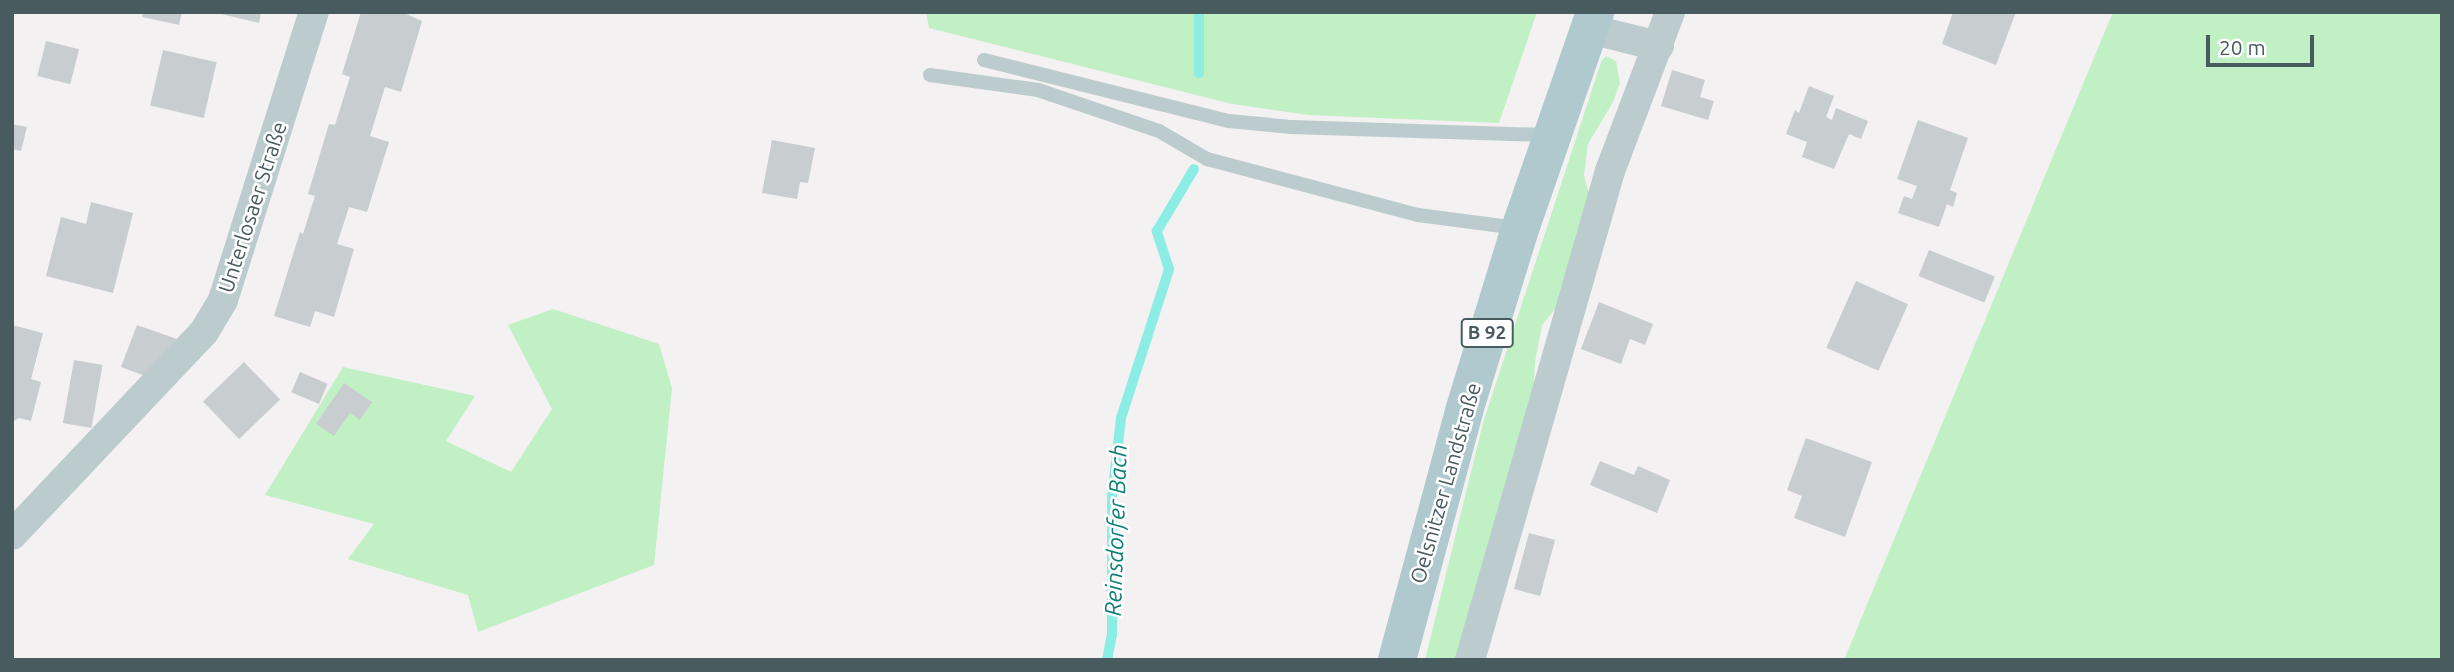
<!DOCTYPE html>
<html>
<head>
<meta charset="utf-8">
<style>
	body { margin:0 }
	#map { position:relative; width:2454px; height:672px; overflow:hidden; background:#f3f1f1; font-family:Ubuntu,sans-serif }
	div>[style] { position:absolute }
	.green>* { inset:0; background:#c0f0c4 }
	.stream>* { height:10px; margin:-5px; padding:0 5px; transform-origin:5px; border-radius:5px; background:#8cede5 }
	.building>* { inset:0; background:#c8cdd0; transform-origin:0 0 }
	.service>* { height:14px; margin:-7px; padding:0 7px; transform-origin:7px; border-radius:7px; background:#bccbcd }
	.minor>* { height:30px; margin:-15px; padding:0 15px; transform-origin:15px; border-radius:15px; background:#bccbcd }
	.primary>* { height:38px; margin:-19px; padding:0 19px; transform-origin:19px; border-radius:19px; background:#b0c9cf }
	span { translate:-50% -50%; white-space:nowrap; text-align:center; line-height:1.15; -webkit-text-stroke:5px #fff; paint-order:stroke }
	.shield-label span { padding:2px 5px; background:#fff; border:2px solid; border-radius:5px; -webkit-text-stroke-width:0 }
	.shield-label { font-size:19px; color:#485b5f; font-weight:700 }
	.street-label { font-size:21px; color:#485b5f }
	.water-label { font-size:23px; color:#0d8075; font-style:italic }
	.frame { position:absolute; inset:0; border:14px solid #485b5f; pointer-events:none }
	.scale { position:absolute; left:2206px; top:35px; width:108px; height:32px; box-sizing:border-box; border:4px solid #485b5f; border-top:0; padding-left:9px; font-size:21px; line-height:24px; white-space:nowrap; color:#485b5f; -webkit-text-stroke:5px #fff; paint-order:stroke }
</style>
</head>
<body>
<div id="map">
	<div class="green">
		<i style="clip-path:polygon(926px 12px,1537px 12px,1499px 123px,1308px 115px,1232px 104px,929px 28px)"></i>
		<i style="clip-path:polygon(2113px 12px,2442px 12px,2442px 660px,1844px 660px)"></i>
		<i style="clip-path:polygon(1606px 56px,1616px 61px,1620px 83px,1613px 102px,1588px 144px,1584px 175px,1589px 194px,1571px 264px,1555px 309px,1542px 325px,1535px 362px,1533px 400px,1460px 660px,1425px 660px,1483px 423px,1601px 62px)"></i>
		<i style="clip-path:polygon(553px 309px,659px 344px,672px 388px,654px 565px,478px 632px,468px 595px,348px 559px,374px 524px,265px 495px,343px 367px,475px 396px,446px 441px,511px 472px,552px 409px,508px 325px)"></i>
	</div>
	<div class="stream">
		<i style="left:1199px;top:73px;width:61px;rotate:-90deg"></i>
		<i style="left:1107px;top:660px;width:26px;rotate:-79deg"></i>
		<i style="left:1112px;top:634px;width:138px;rotate:-90deg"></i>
		<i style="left:1112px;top:496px;width:79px;rotate:-83.4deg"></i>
		<i style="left:1121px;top:418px;width:157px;rotate:-72.1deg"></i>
		<i style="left:1169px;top:269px;width:40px;rotate:-108deg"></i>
		<i style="left:1157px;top:231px;width:72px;rotate:-59.2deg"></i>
	</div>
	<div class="building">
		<i style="clip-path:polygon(143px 12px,182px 12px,179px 25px,142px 17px)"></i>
		<i style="clip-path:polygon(213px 12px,261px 12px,259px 23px)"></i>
		<i style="clip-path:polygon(361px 12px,402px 12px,422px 21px,401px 92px,385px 87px,370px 136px,389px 142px,367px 212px,349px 207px,337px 244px,354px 249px,334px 317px,315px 311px,310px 327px,274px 316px,300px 232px,303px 234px,315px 196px,308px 194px,329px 124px,335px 125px,350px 77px,342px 74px)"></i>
		<i style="clip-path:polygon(1953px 12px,2016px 12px,1996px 65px,1942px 44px)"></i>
		<i style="left:46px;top:41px;width:34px;height:36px;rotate:14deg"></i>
		<i style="left:163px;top:50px;width:55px;height:57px;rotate:13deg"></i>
		<i style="clip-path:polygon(1672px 70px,1705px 80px,1700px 97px,1714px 101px,1708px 120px,1661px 106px)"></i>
		<i style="clip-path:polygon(1809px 86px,1834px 96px,1826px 117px,1832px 120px,1836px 108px,1868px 121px,1861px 139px,1849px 134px,1834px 169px,1802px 157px,1807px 142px,1786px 134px,1795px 110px,1799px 113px)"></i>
		<i style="clip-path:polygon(1918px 120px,1968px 138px,1950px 190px,1957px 193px,1953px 207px,1947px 204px,1939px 227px,1898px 213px,1904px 196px,1912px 199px,1917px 186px,1897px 179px)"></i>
		<i style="clip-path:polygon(12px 124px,27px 127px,21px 151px,12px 149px)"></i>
		<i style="clip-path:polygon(772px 140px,815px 148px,808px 183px,800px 182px,797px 199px,762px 193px)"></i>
		<i style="clip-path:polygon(91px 202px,133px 213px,113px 293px,46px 276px,61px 217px,86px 224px)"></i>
		<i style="left:1929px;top:250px;width:71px;height:28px;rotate:22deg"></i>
		<i style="left:1856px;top:281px;width:57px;height:73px;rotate:24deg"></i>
		<i style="clip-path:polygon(1599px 302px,1653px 324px,1645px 345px,1630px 339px,1621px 364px,1581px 349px)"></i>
		<i style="clip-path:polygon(12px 325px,43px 333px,31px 379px,41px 382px,31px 421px,19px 418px,12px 422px)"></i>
		<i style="clip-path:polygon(137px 325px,177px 339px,145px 376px,121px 367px)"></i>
		<i style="left:74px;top:360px;width:29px;height:64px;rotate:10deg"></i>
		<i style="left:244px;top:362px;width:52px;height:57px;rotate:46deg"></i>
		<i style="left:300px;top:372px;width:30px;height:22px;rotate:23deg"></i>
		<i style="clip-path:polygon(344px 383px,372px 402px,360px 420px,350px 413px,334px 436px,316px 424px)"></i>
		<i style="clip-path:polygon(1806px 438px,1872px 462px,1845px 537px,1794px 518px,1802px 496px,1787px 490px)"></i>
		<i style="clip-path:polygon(1600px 461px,1634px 475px,1638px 466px,1670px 480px,1657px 513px,1590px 485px)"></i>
		<i style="left:1529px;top:533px;width:27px;height:58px;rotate:15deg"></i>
	</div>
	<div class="service">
		<i style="left:984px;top:60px;width:252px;rotate:14deg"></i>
		<i style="left:1229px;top:121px;width:62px;rotate:5.5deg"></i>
		<i style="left:1291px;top:127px;width:258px;rotate:1.8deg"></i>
		<i style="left:930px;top:75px;width:109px;rotate:7.9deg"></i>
		<i style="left:1038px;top:90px;width:128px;rotate:18.7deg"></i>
		<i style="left:1159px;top:131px;width:56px;rotate:30.3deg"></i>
		<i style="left:1207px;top:159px;width:218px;rotate:14.9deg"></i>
		<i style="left:1418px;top:215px;width:100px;rotate:7.5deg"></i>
	</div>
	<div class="minor">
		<i style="left:1589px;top:29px;width:72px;rotate:13.7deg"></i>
		<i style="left:12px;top:535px;width:279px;rotate:-46.6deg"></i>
		<i style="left:204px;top:332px;width:37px;rotate:-59deg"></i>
		<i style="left:223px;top:300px;width:302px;rotate:-72.5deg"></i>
		<i style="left:1470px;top:660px;width:509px;rotate:-74.02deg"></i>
		<i style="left:1610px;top:171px;width:170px;rotate:-69.3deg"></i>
	</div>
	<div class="primary">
		<i style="left:1397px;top:660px;width:258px;rotate:-74.9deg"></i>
		<i style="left:1464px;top:411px;width:190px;rotate:-72.9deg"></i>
		<i style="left:1520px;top:229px;width:230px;rotate:-70.9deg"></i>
	</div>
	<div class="shield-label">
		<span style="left:1487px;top:333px">B 92</span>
	</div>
	<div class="street-label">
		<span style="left:252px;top:207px;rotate:-72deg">Unterlosaer Straße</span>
		<span style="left:1445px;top:483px;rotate:-74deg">Oelsnitzer Landstraße</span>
	</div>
	<div class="water-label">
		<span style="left:1116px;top:530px;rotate:-88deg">Reinsdorfer Bach</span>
	</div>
	<div class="frame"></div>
	<div class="scale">20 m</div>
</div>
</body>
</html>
